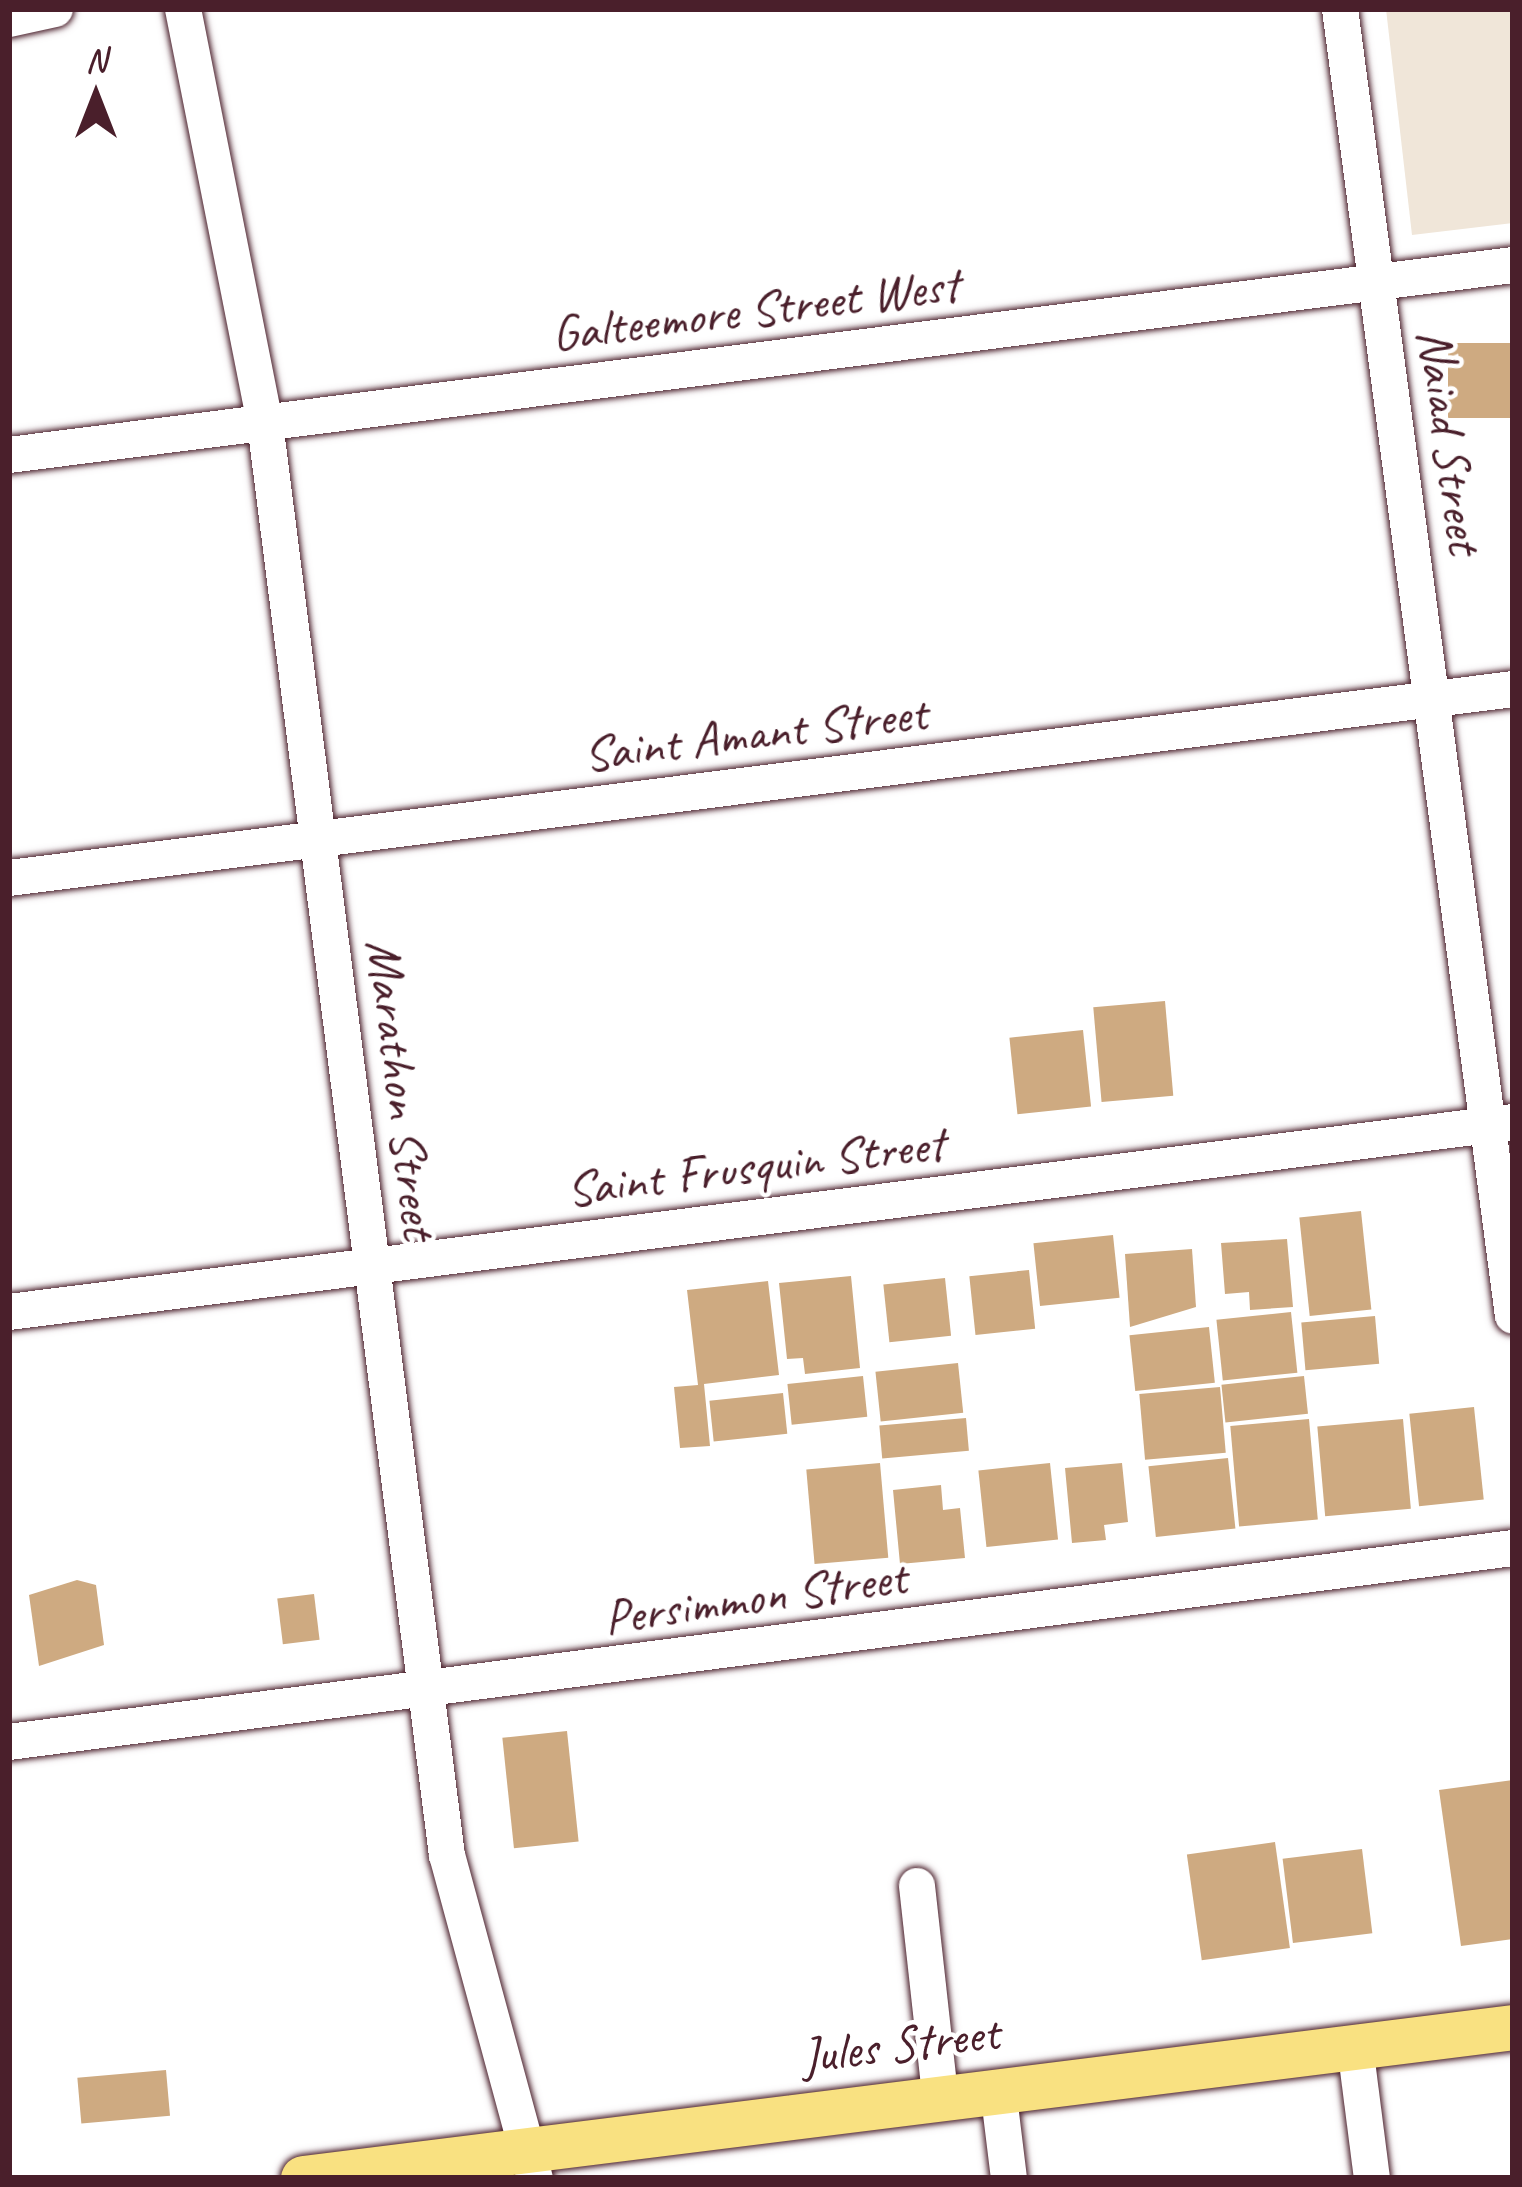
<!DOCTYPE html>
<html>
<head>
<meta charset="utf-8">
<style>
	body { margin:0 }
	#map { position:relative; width:1522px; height:2187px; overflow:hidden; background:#fff; font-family:Caveat,sans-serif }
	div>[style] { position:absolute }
	.built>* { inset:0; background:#f0e6d9 }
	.building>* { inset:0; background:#ceaa81; transform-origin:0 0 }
	.roads { filter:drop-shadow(0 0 3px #4a1f2b) drop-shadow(0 0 3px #4a1f2b) }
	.minor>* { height:36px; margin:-18px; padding:0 18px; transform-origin:18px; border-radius:18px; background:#fff }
	.major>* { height:45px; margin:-22.5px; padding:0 22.5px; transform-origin:22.5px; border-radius:22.5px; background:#f9e181 }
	span { translate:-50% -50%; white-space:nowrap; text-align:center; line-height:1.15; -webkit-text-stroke:9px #fff; paint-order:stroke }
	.street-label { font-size:51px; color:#4a1f2b }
	.frame { position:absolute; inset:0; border:12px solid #4a1f2b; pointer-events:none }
	.north { position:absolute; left:36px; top:36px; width:120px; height:120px; -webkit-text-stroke:9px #fff; paint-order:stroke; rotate:0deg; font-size:33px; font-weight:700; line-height:48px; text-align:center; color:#4a1f2b }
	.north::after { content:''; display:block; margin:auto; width:42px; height:54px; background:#4a1f2b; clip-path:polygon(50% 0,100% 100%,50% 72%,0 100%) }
</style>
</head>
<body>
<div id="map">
	<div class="built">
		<i style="clip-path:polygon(1386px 9px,1513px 9px,1513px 223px,1412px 235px)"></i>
	</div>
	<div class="building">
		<i style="left:1513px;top:343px;width:75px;height:65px;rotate:90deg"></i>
		<i style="left:1165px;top:1001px;width:95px;height:72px;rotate:85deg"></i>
		<i style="left:1083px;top:1030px;width:77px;height:74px;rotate:84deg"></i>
		<i style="left:1361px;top:1211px;width:99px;height:62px;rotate:84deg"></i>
		<i style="left:1113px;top:1235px;width:63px;height:80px;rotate:84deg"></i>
		<i style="clip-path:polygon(1287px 1239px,1293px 1307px,1250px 1310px,1249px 1292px,1225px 1294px,1221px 1243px)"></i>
		<i style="clip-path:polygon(1192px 1249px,1196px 1307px,1130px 1327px,1125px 1254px)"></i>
		<i style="left:1029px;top:1270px;width:59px;height:60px;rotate:84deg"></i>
		<i style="clip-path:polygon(851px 1276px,860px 1368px,805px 1374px,803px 1358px,787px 1359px,779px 1283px)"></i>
		<i style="left:945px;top:1278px;width:58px;height:62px;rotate:84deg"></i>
		<i style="clip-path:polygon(768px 1281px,779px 1375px,704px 1384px,710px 1446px,680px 1448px,674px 1387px,698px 1385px,687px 1290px)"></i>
		<i style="left:1291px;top:1312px;width:61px;height:75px;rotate:84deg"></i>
		<i style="left:1375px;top:1316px;width:48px;height:74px;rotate:85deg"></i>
		<i style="left:1209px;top:1327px;width:56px;height:80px;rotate:84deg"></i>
		<i style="left:958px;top:1363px;width:50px;height:83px;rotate:84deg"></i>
		<i style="left:863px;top:1376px;width:41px;height:76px;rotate:84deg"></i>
		<i style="left:1304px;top:1376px;width:38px;height:83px;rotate:84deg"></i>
		<i style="left:1220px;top:1387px;width:66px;height:81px;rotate:85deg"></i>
		<i style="left:783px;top:1393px;width:41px;height:74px;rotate:84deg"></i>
		<i style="left:1474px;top:1407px;width:93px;height:65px;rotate:84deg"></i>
		<i style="left:966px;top:1418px;width:33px;height:87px;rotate:85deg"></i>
		<i style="left:1309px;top:1419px;width:101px;height:79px;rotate:85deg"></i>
		<i style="left:1403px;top:1419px;width:90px;height:86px;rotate:85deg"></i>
		<i style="left:1228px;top:1458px;width:71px;height:80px;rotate:84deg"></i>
		<i style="left:880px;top:1463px;width:95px;height:74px;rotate:85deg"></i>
		<i style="left:1050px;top:1463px;width:77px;height:72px;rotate:84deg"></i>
		<i style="clip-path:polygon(1122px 1463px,1128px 1522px,1104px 1525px,1106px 1540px,1072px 1543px,1065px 1468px)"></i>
		<i style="clip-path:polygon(941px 1485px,943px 1510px,960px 1508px,965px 1558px,900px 1564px,893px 1490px)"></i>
		<i style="clip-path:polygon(77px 1580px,96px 1585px,104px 1645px,39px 1666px,29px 1595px)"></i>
		<i style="left:314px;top:1594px;width:46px;height:37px;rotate:83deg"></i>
		<i style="left:567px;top:1731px;width:111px;height:65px;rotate:84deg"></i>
		<i style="clip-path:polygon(1513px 1780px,1513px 1939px,1461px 1946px,1439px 1790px)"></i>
		<i style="left:1275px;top:1842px;width:107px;height:89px;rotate:82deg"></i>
		<i style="left:1362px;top:1849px;width:85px;height:80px;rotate:83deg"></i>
		<i style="left:166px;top:2070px;width:46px;height:89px;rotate:85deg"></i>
	</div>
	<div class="roads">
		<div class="minor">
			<i style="left:183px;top:9px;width:422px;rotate:78.8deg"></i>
			<i style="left:265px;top:423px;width:1444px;rotate:82.76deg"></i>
			<i style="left:447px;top:1855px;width:335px;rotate:74.8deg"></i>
			<i style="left:1340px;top:9px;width:1318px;rotate:82.46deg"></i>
			<i style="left:9px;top:19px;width:47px;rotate:-12.3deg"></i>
			<i style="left:9px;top:455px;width:1516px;rotate:-7.2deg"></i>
			<i style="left:9px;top:878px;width:1516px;rotate:-7.16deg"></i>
			<i style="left:9px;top:1312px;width:1516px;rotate:-7.2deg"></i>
			<i style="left:9px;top:1742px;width:1516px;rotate:-7.35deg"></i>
			<i style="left:917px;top:1886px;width:211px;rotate:83.7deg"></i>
			<i style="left:1355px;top:2046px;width:133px;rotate:82.7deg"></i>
			<i style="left:998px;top:2089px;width:90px;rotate:83deg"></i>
		</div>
		<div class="major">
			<i style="left:303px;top:2178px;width:1219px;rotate:-7.11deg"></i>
		</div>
	</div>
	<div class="street-label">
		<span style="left:755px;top:309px;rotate:-7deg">Galteemore Street West</span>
		<span style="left:1450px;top:441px;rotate:82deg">Naiad Street</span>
		<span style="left:755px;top:733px;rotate:-7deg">Saint Amant Street</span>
		<span style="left:402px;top:1089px;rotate:83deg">Marathon Street</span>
		<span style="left:755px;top:1166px;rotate:-7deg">Saint Frusquin Street</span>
		<span style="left:755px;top:1597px;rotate:-8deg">Persimmon Street</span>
		<span style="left:900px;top:2044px;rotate:-7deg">Jules Street</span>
	</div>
	<div class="frame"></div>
	<div class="north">N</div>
</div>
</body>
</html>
